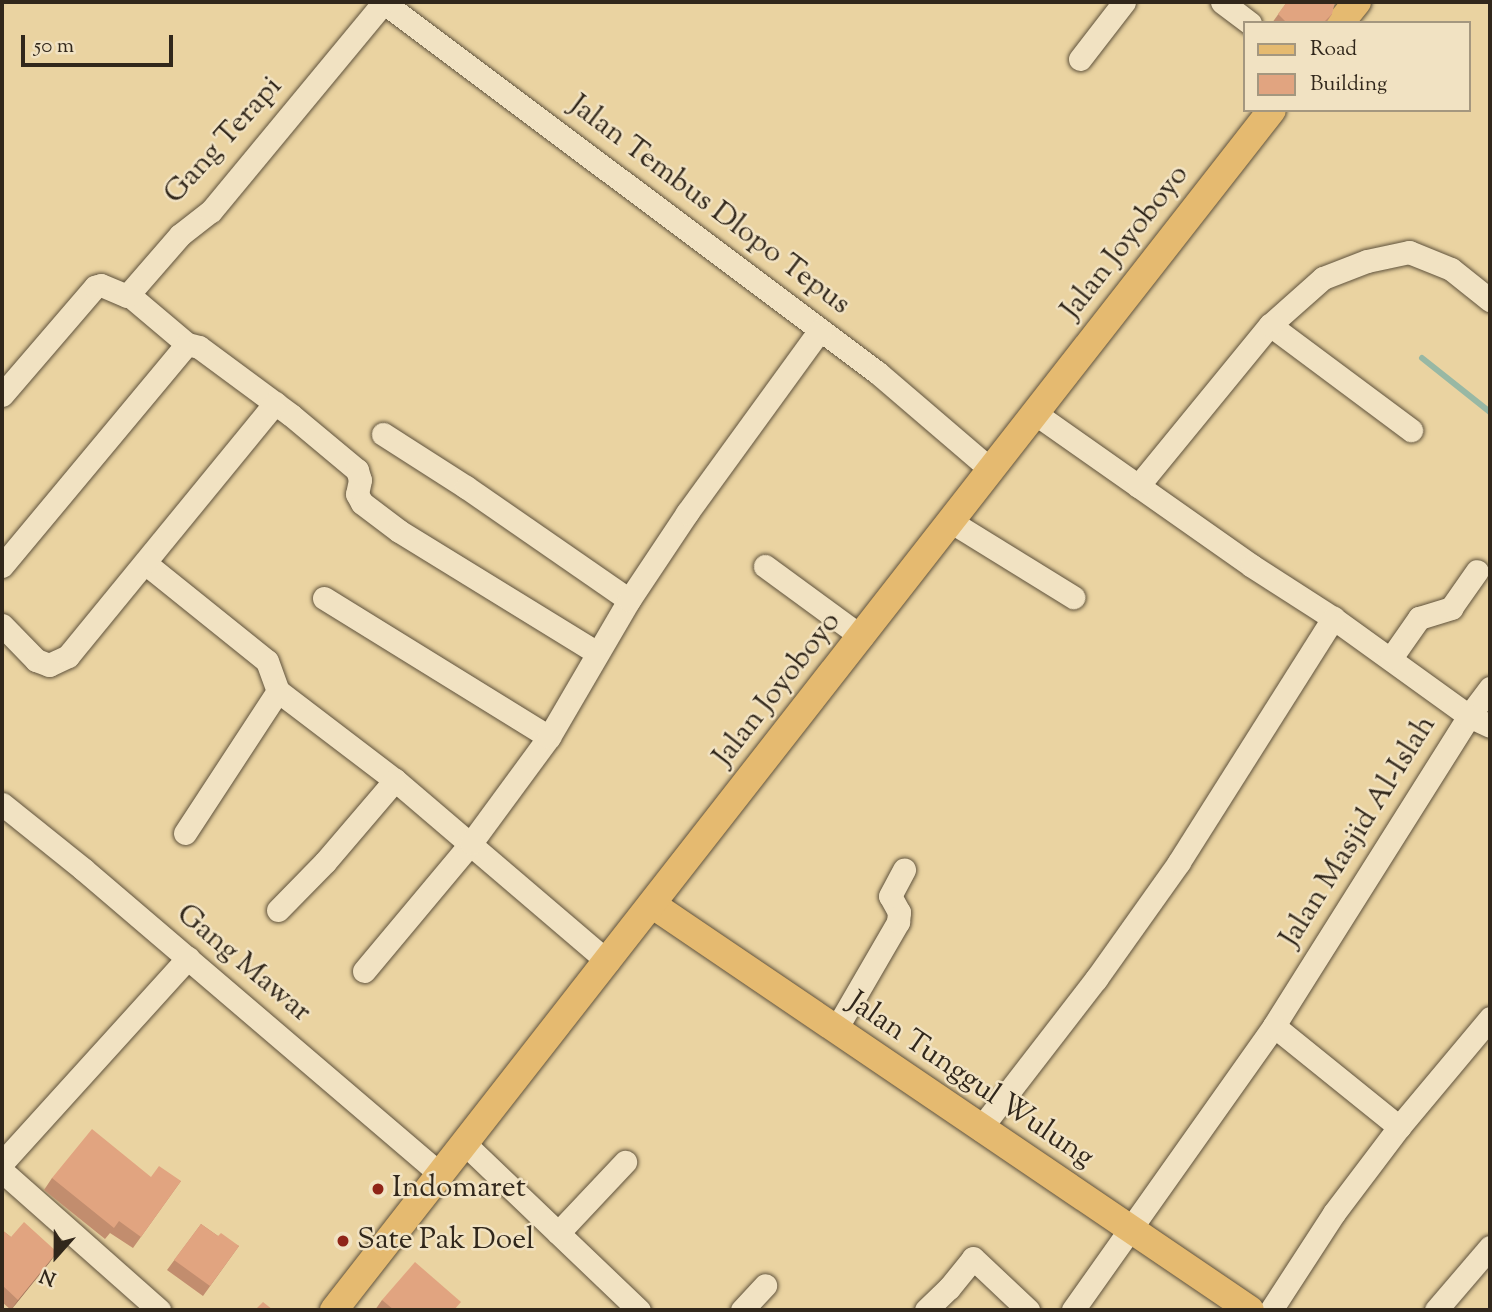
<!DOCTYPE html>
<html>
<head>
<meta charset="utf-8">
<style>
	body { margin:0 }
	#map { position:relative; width:1492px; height:1312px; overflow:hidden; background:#ead3a1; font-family:"Sorts Mill Goudy",serif }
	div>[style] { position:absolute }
	.stream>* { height:6px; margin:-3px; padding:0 3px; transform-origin:3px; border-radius:3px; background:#98b8a4 }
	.roads { filter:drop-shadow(0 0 2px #5f523c) drop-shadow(0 0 2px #5f523c) }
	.minor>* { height:23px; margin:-11.5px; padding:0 11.5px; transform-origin:11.5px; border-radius:11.5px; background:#f1e2c2 }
	.major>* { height:28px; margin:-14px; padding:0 14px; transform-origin:14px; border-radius:14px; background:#e5ba70 }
	.wall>* { inset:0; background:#c28d6e }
	.shaded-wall>* { inset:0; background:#9e735a }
	.building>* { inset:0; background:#e1a480 }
	.dots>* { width:19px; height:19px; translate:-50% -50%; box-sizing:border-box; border:4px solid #f1e2c2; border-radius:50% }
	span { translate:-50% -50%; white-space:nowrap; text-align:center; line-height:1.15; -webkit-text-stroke:5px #f1e2c2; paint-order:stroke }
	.street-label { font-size:30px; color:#31271b }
	.poi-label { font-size:30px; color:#31271b }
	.left { translate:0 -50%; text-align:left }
	.frame { position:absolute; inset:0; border:4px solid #31271b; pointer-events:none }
	.legend { position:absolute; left:1243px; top:21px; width:228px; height:91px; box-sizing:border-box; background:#f1e2c2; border:2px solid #a4977f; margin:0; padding:9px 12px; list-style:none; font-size:21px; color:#31271b }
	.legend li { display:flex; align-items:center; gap:14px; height:35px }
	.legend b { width:35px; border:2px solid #a4977f }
	.north { position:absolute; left:21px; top:1221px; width:70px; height:70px; -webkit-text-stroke:5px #f1e2c2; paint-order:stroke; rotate:201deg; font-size:19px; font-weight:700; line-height:28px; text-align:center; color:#31271b }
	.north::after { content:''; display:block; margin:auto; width:24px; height:32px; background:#31271b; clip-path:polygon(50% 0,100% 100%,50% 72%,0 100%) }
	.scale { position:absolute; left:21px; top:35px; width:152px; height:32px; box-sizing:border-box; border:4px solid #31271b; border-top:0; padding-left:9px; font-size:21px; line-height:24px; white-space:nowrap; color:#31271b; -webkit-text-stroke:5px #f1e2c2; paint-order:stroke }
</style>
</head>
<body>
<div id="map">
	<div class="stream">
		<i style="left:1422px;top:358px;width:87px;rotate:38.5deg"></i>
	</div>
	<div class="roads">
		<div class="minor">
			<i style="left:383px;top:2px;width:619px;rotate:36.85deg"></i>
			<i style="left:878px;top:373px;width:148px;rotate:40.6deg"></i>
			<i style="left:1222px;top:2px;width:35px;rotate:37deg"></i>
			<i style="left:1080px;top:59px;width:72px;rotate:-52.3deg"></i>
			<i style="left:129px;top:295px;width:76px;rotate:40.2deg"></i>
			<i style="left:1270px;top:325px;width:176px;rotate:36.7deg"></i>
			<i style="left:2px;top:395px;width:143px;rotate:-49.3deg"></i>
			<i style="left:95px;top:287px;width:6px;rotate:-18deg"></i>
			<i style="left:101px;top:285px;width:28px;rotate:23deg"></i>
			<i style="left:127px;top:296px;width:81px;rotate:-49deg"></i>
			<i style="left:180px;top:235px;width:39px;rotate:-38deg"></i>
			<i style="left:211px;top:211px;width:271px;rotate:-50.4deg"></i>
			<i style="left:1036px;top:414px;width:264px;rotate:35.1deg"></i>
			<i style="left:1252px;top:566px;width:96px;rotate:32.7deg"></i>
			<i style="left:1333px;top:618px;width:168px;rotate:35.8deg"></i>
			<i style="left:1469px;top:716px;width:366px;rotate:122.2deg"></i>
			<i style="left:1274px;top:1026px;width:348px;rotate:125.3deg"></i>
			<i style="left:383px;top:434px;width:98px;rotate:32.6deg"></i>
			<i style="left:466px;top:487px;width:198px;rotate:34.7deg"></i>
			<i style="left:1138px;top:486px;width:208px;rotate:-50.7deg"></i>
			<i style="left:1270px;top:325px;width:71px;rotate:-41.6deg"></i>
			<i style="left:1323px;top:278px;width:47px;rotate:-21.1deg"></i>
			<i style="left:1367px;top:261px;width:43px;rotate:-12.1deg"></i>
			<i style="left:1409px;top:252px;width:45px;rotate:22deg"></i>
			<i style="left:1451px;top:269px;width:50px;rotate:38.5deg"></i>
			<i style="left:950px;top:521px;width:145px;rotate:31.7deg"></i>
			<i style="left:145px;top:563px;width:156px;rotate:38.8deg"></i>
			<i style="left:267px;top:661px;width:32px;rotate:70deg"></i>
			<i style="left:278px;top:691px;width:147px;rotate:37.3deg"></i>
			<i style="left:395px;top:780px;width:280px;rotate:40.5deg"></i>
			<i style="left:2px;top:566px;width:289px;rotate:-50.2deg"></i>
			<i style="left:187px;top:344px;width:12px;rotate:14deg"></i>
			<i style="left:199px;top:347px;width:114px;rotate:36.5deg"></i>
			<i style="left:291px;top:415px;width:86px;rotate:39.8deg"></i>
			<i style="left:357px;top:470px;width:10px;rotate:73deg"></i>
			<i style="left:360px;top:480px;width:14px;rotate:102deg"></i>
			<i style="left:357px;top:494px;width:10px;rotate:61deg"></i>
			<i style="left:362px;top:503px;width:46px;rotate:37.1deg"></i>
			<i style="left:399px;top:531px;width:231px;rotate:31.6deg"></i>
			<i style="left:765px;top:566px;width:120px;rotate:36.2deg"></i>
			<i style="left:324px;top:598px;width:264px;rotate:31.7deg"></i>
			<i style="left:2px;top:625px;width:49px;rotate:45.8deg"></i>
			<i style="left:36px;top:660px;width:14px;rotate:21deg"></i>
			<i style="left:49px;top:665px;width:21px;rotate:-25deg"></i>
			<i style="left:68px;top:656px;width:327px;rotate:-50.7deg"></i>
			<i style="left:1391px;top:658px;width:49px;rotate:-55deg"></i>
			<i style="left:1419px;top:618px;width:34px;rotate:-17deg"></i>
			<i style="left:1451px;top:608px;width:45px;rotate:-54.9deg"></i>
			<i style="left:1490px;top:688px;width:35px;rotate:127deg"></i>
			<i style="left:1469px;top:716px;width:23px;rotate:25deg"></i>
			<i style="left:2px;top:804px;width:104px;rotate:38.7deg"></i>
			<i style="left:83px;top:869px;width:470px;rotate:40.5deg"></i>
			<i style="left:185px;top:833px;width:170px;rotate:-56.8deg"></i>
			<i style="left:278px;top:910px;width:67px;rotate:-45.6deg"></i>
			<i style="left:325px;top:862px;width:108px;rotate:-49.5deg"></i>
			<i style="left:364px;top:971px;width:167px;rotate:-50.1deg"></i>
			<i style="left:471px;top:843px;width:132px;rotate:-53.7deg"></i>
			<i style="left:549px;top:737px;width:159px;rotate:-59.7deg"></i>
			<i style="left:629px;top:600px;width:105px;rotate:-56.3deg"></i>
			<i style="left:687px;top:513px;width:226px;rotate:-54deg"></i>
			<i style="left:1274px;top:1026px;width:161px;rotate:38.9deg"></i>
			<i style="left:836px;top:1029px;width:124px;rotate:-59.9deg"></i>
			<i style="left:898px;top:922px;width:10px;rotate:-84deg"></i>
			<i style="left:899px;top:912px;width:18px;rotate:-119deg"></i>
			<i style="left:890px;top:896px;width:30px;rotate:-62deg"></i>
			<i style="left:980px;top:1129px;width:190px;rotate:-52.3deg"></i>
			<i style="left:1096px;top:979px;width:143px;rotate:-54.6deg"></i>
			<i style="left:1179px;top:862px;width:289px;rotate:-57.7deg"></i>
			<i style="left:464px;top:1143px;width:242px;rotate:43.7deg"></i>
			<i style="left:2px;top:1163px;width:277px;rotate:-47.8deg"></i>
			<i style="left:2px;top:1171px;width:210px;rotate:41.5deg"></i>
			<i style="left:558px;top:1233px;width:98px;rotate:-46.7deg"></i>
			<i style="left:742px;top:1310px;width:34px;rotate:-47deg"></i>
			<i style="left:926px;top:1310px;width:32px;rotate:-44deg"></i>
			<i style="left:949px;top:1288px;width:38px;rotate:-51deg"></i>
			<i style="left:973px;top:1258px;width:76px;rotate:43.4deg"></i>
			<i style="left:1271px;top:1310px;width:116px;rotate:-57deg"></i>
			<i style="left:1334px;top:1213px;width:108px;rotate:-52.9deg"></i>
			<i style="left:1399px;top:1127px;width:142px;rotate:-50.1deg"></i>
			<i style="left:1436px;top:1310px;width:83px;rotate:-49.4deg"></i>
		</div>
		<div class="major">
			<i style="left:1340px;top:23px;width:27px;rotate:-51deg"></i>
			<i style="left:653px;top:905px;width:721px;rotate:34.15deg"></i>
			<i style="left:334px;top:1310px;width:1523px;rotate:-51.99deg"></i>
		</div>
	</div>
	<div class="wall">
		<i style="clip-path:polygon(1287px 2px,1332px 14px,1326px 23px,1272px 23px)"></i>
		<i style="clip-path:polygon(151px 1177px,181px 1181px,133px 1248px,110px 1233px,105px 1239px,44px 1190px,52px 1178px)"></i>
		<i style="clip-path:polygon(201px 1224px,218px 1236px,239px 1246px,203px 1296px,167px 1270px)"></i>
		<i style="clip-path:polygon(2px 1230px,11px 1237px,57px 1252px,11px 1310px,2px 1302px)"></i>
		<i style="clip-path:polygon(382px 1300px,455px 1310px,375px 1310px)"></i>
	</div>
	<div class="shaded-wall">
		<i style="clip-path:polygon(57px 1252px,50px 1262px,11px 1310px,18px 1300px)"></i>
	</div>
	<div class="building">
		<i style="clip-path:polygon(1287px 2px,1335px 2px,1332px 14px,1323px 23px,1287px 23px,1278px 14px)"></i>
		<i style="clip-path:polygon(92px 1129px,151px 1177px,159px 1166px,181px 1181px,141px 1237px,119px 1221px,114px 1228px,52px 1178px)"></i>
		<i style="clip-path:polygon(24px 1222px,57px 1252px,18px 1300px,2px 1285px,2px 1230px,11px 1237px)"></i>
		<i style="clip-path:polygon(201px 1224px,218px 1236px,221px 1233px,239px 1246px,210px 1286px,174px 1260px)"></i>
		<i style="clip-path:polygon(415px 1262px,461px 1302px,454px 1310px,394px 1310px,382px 1300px)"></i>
		<i style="clip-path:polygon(263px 1302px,273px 1310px,255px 1310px)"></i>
	</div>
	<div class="dots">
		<i style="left:378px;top:1189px;background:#8f2418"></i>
		<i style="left:343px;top:1241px;background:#8f2418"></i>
	</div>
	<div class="street-label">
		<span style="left:224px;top:141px;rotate:-48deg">Gang Terapi</span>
		<span style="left:709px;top:206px;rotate:37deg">Jalan Tembus Dlopo Tepus</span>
		<span style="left:1126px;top:243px;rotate:-52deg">Jalan Joyoboyo</span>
		<span style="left:778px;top:690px;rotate:-52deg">Jalan Joyoboyo</span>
		<span style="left:1359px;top:832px;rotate:-58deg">Jalan Masjid Al-Islah</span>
		<span style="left:243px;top:964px;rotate:40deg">Gang Mawar</span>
		<span style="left:970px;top:1081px;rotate:34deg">Jalan Tunggul Wulung</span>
	</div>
	<div class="poi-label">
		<span class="left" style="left:392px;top:1189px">Indomaret</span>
		<span class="left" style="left:357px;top:1241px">Sate Pak Doel</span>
	</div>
	<div class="frame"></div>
	<ul class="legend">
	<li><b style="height:9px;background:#e5ba70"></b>Road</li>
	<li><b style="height:19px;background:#e1a480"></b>Building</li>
	</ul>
	<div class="north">N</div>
	<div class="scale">50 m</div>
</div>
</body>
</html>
